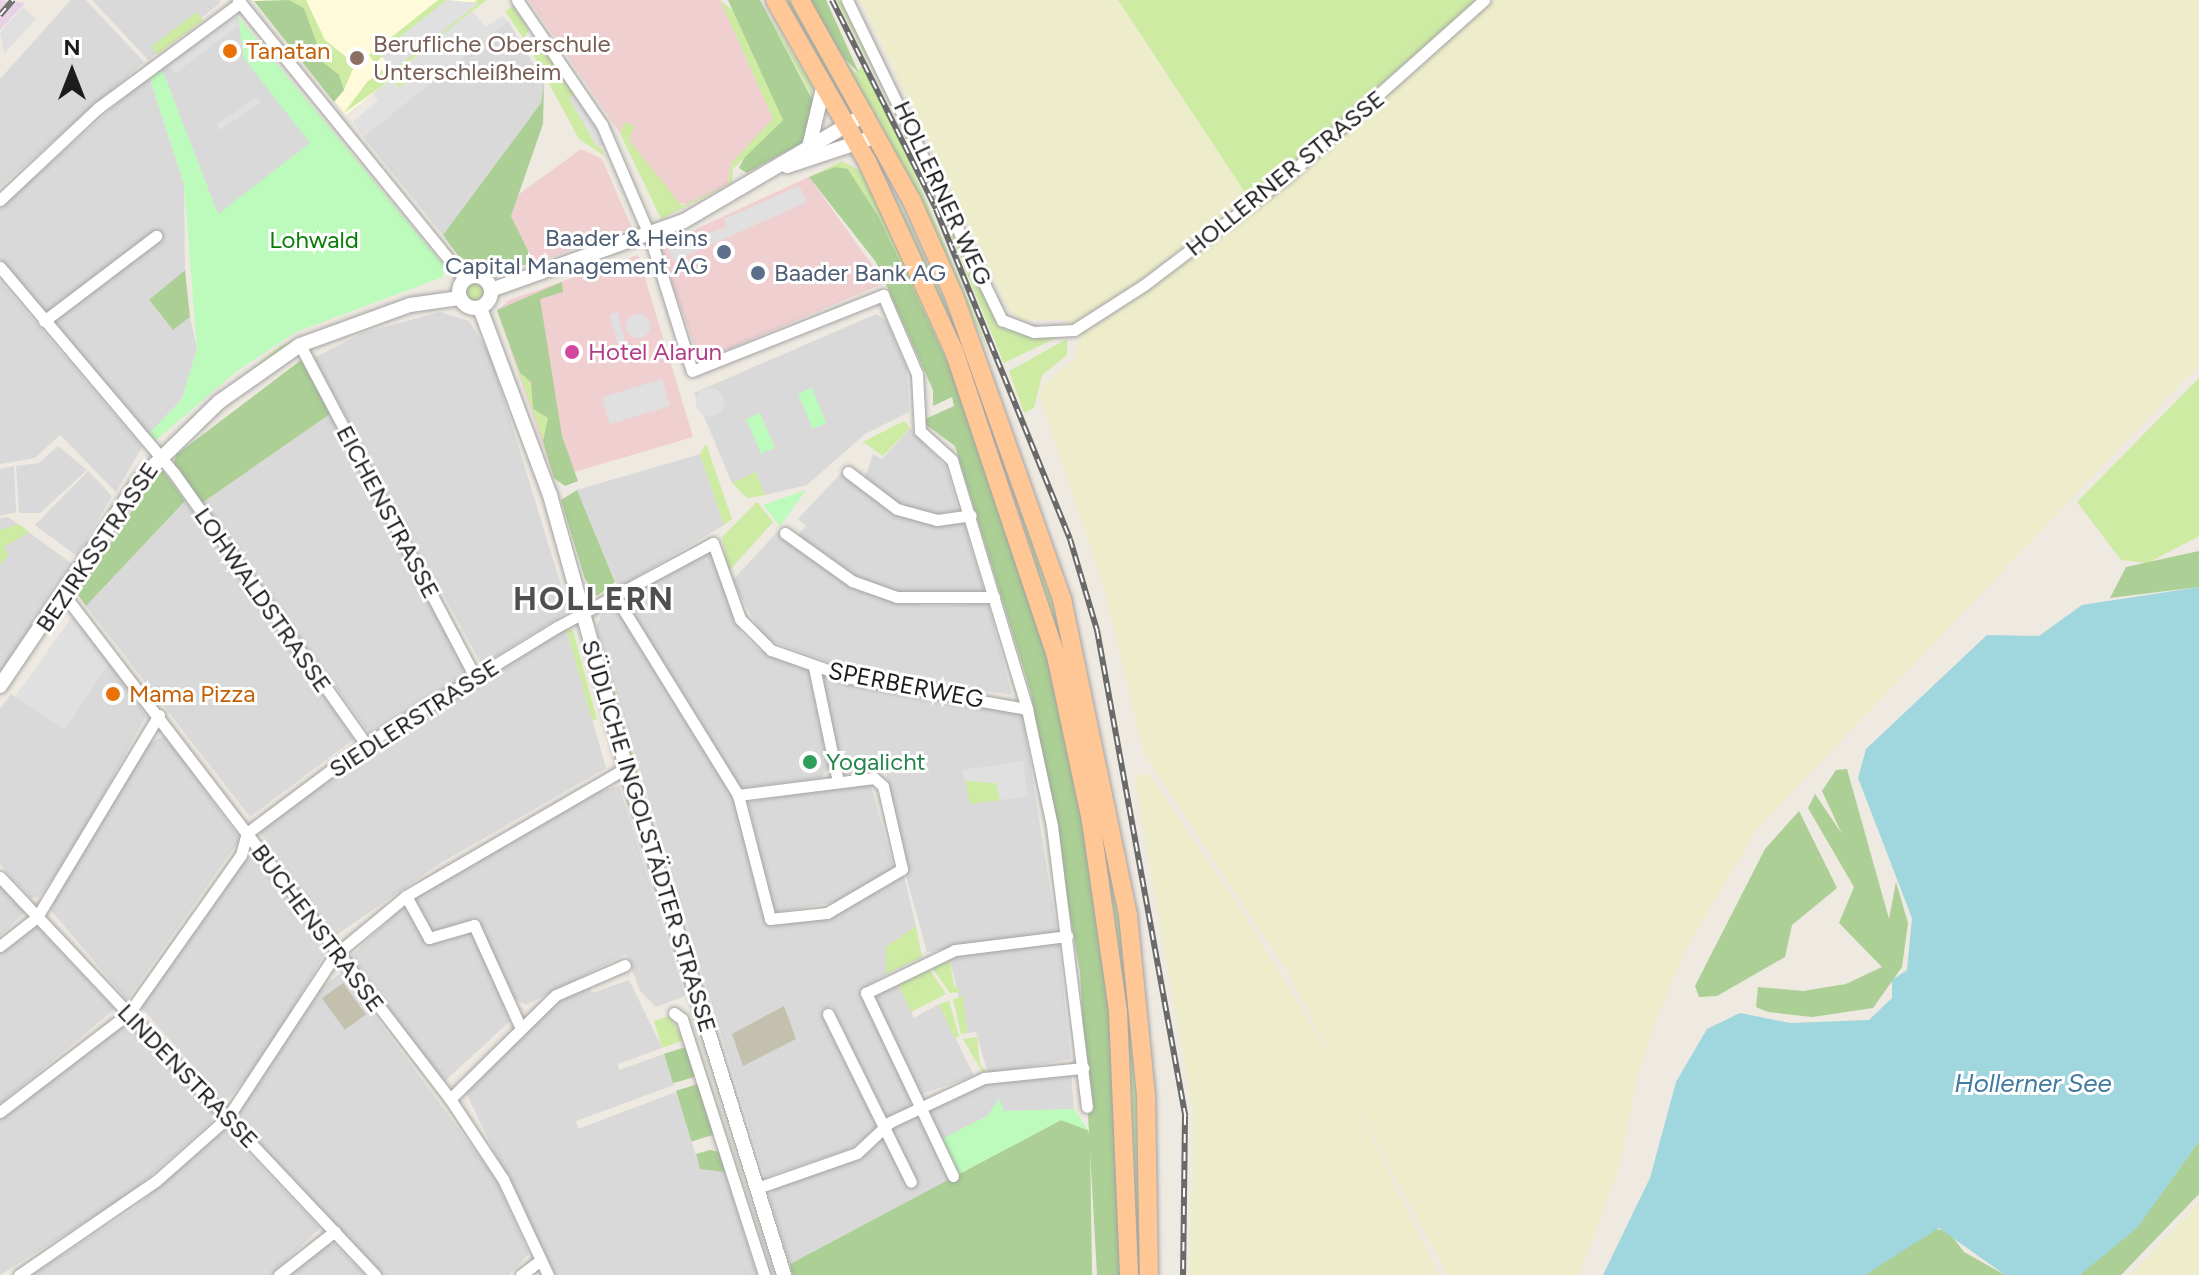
<!DOCTYPE html>
<html>
<head>
<meta charset="utf-8">
<style>
	body { margin:0 }
	#map { position:relative; width:2199px; height:1275px; overflow:hidden; background:#eee9e1; font-family:Figtree,sans-serif }
	div>[style] { position:absolute }
	.residential>* { inset:0; background:#dad9d9 }
	.commercial>* { inset:0; background:#f0cfd1 }
	.industrial>* { inset:0; background:#e8d3e6 }
	.education>* { inset:0; background:#fffbda }
	.construction>* { inset:0; background:#c3c1ad; transform-origin:0 0 }
	.farmland>* { inset:0; background:#eeedcb }
	.grass>* { inset:0; background:#ceeba4; transform-origin:0 0 }
	.round { border-radius:50% }
	.forest>* { inset:0; background:#abcf94; transform-origin:0 0 }
	.park>* { inset:0; background:#bcfbbb; transform-origin:0 0 }
	.parking>* { inset:0; background:#e0e0e0; transform-origin:0 0 }
	.water>* { inset:0; background:#a0d6de }
	.roads { filter:drop-shadow(0 0 2px #a3a3a3) drop-shadow(0 0 2px #a3a3a3) }
	.minor>* { height:11px; margin:-5.5px; padding:0 5.5px; transform-origin:5.5px; border-radius:5.5px; background:#fff }
	.tertiary>* { height:14px; margin:-7px; padding:0 7px; transform-origin:7px; border-radius:7px; background:#fff }
	.tertiary>.ring { margin:-7px; padding:0; box-sizing:content-box; background:none; border:14px solid #fff; border-radius:50% }
	.primary>* { height:18px; margin:-9px; padding:0 9px; transform-origin:9px; border-radius:9px; background:#ffc796 }
	.rail>* { height:6px; margin-top:-3px; transform-origin:0; background:repeating-linear-gradient(90deg,#fff 0 9px,#6a6a6a 0 18px); box-sizing:border-box; border-block:2px solid #6a6a6a }
	.dots>* { width:22px; height:22px; translate:-50% -50%; box-sizing:border-box; border:4px solid #fff; border-radius:50% }
	span { translate:-50% -50%; white-space:nowrap; text-align:center; line-height:1.15; -webkit-text-stroke:6px #fff; paint-order:stroke }
	.education-label { font-size:24px; color:#785e54 }
	.left { translate:0 -50%; text-align:left }
	.food-label { font-size:24px; color:#c56008 }
	.street-label { font-size:24px; color:#1c1c1c }
	.service-label { font-size:24px; color:#4e5e75 }
	.right { translate:-100% -50%; text-align:right }
	.park-label { font-size:24px; color:#097e07 }
	.hotel-label { font-size:24px; color:#b23c85 }
	.leisure-label { font-size:24px; color:#27864d }
	.water-label { font-size:26px; color:#41799f; font-style:italic }
	.district-label { font-size:32px; color:#4f4f4f; font-weight:700; letter-spacing:2px }
	.north { position:absolute; left:32px; top:32px; width:80px; height:80px; -webkit-text-stroke:6px #fff; paint-order:stroke; rotate:0deg; font-size:22px; font-weight:700; line-height:32px; text-align:center; color:#1c1c1c }
	.north::after { content:''; display:block; margin:auto; width:28px; height:36px; background:#1c1c1c; clip-path:polygon(50% 0,100% 100%,50% 72%,0 100%) }
</style>
</head>
<body>
<div id="map">
	<div class="residential">
		<i style="clip-path:polygon(71px 0,86px 0,144px 62px,0 187px,0 79px)"></i>
		<i style="clip-path:polygon(92px 0,220px 0,220px 3px,148px 60px)"></i>
		<i style="clip-path:polygon(238px 17px,244px 58px,311px 143px,218px 215px,161px 67px)"></i>
		<i style="clip-path:polygon(508px 21px,544px 82px,541px 103px,443px 235px,363px 137px)"></i>
		<i style="clip-path:polygon(149px 76px,184px 184px,185px 270px,149px 301px,173px 330px,190px 317px,197px 349px,182px 399px,149px 434px,0 259px,0 207px)"></i>
		<i style="clip-path:polygon(0 281px,142px 447px,116px 492px,60px 435px,35px 458px,0 464px)"></i>
		<i style="clip-path:polygon(440px 312px,469px 321px,490px 354px,569px 611px,482px 665px,314px 358px,362px 333px)"></i>
		<i style="clip-path:polygon(876px 314px,886px 320px,907px 369px,909px 412px,865px 434px,807px 485px,765px 495px,756px 472px,732px 483px,694px 393px)"></i>
		<i style="clip-path:polygon(330px 414px,468px 675px,370px 734px,202px 503px)"></i>
		<i style="clip-path:polygon(910px 428px,946px 467px,959px 512px,940px 516px,891px 504px,863px 483px,873px 454px,882px 459px)"></i>
		<i style="clip-path:polygon(58px 446px,87px 470px,40px 513px,19px 513px,16px 466px,39px 463px)"></i>
		<i style="clip-path:polygon(700px 454px,724px 525px,618px 588px,577px 490px)"></i>
		<i style="clip-path:polygon(14px 466px,16px 512px,0 516px,0 469px)"></i>
		<i style="clip-path:polygon(88px 471px,112px 496px,77px 556px,35px 525px)"></i>
		<i style="clip-path:polygon(842px 472px,891px 510px,963px 520px,984px 592px,899px 594px,855px 578px,797px 536px,806px 526px,798px 519px)"></i>
		<i style="clip-path:polygon(185px 501px,354px 739px,250px 817px,86px 606px)"></i>
		<i style="clip-path:polygon(8px 517px,75px 566px,0 672px,0 518px)"></i>
		<i style="clip-path:polygon(778px 531px,863px 592px,926px 606px,988px 604px,1012px 695px,853px 671px,764px 638px,732px 581px)"></i>
		<i style="clip-path:polygon(703px 551px,710px 551px,741px 633px,757px 649px,809px 671px,829px 767px,821px 778px,739px 788px,630px 609px,626px 598px)"></i>
		<i style="clip-path:polygon(616px 609px,734px 799px,769px 923px,826px 918px,904px 876px,916px 926px,886px 947px,886px 974px,860px 990px,911px 1098px,909px 1108px,885px 1119px,832px 1006px,822px 1010px,882px 1124px,853px 1148px,765px 1177px,596px 627px,602px 614px)"></i>
		<i style="clip-path:polygon(566px 628px,606px 768px,439px 864px,332px 938px,258px 829px,370px 749px)"></i>
		<i style="clip-path:polygon(111px 660px,146px 716px,73px 850px,39px 897px,31px 898px,0 864px,0 709px,11px 694px,65px 729px)"></i>
		<i style="clip-path:polygon(820px 672px,1022px 712px,1057px 932px,927px 952px,891px 822px,886px 769px,848px 774px,841px 766px)"></i>
		<i style="clip-path:polygon(165px 735px,240px 839px,127px 1000px,48px 907px,148px 744px)"></i>
		<i style="clip-path:polygon(870px 782px,894px 869px,836px 902px,773px 913px,748px 802px)"></i>
		<i style="clip-path:polygon(619px 786px,685px 996px,656px 1007px,640px 991px,626px 954px,526px 1005px,512px 997px,475px 918px,431px 935px,412px 900px,591px 793px)"></i>
		<i style="clip-path:polygon(247px 855px,257px 857px,325px 953px,263px 1060px,225px 1102px,141px 1007px)"></i>
		<i style="clip-path:polygon(0 883px,24px 913px,0 936px)"></i>
		<i style="clip-path:polygon(406px 904px,427px 943px,474px 930px,510px 1021px,444px 1082px,349px 958px)"></i>
		<i style="clip-path:polygon(37px 926px,115px 1009px,0 1104px,0 953px)"></i>
		<i style="clip-path:polygon(1058px 941px,1071px 1059px,988px 1074px,976px 1032px,967px 1033px,949px 956px)"></i>
		<i style="clip-path:polygon(342px 972px,495px 1178px,529px 1254px,509px 1275px,382px 1275px,235px 1117px,322px 987px)"></i>
		<i style="clip-path:polygon(629px 980px,662px 1048px,618px 1064px,619px 1070px,664px 1054px,674px 1085px,576px 1121px,578px 1129px,676px 1092px,700px 1168px,725px 1172px,757px 1275px,555px 1275px,466px 1093px,558px 998px,588px 983px,592px 993px)"></i>
		<i style="clip-path:polygon(896px 980px,914px 1018px,939px 1004px,974px 1076px,919px 1095px,871px 1000px)"></i>
		<i style="clip-path:polygon(122px 1023px,130px 1023px,211px 1109px,212px 1121px,130px 1194px,0 1275px,0 1119px)"></i>
		<i style="clip-path:polygon(1071px 1074px,1074px 1109px,1004px 1111px,999px 1099px,988px 1116px,938px 1141px,927px 1108px,985px 1082px)"></i>
		<i style="clip-path:polygon(919px 1114px,950px 1179px,790px 1264px,769px 1196px,775px 1188px,859px 1157px,890px 1127px)"></i>
		<i style="clip-path:polygon(225px 1130px,320px 1228px,271px 1275px,32px 1275px,133px 1209px)"></i>
		<i style="clip-path:polygon(334px 1244px,365px 1275px,290px 1275px,327px 1245px)"></i>
	</div>
	<div class="commercial">
		<i style="clip-path:polygon(529px 0,720px 0,773px 119px,732px 163px,728px 184px,689px 204px,674px 203px,629px 140px,625px 122px,620px 133px)"></i>
		<i style="clip-path:polygon(581px 149px,602px 159px,632px 228px,534px 263px,511px 216px,518px 195px)"></i>
		<i style="clip-path:polygon(809px 177px,885px 283px,700px 361px,659px 246px)"></i>
		<i style="clip-path:polygon(638px 255px,693px 437px,554px 478px,497px 311px,509px 300px)"></i>
	</div>
	<div class="industrial">
		<i style="clip-path:polygon(0 0,25px 3px,0 30px)"></i>
	</div>
	<div class="education">
		<i style="clip-path:polygon(253px 0,487px 0,346px 115px)"></i>
	</div>
	<div class="construction">
		<i style="left:343px;top:983px;width:39px;height:26px;rotate:54deg"></i>
		<i style="clip-path:polygon(784px 1006px,796px 1039px,743px 1066px,732px 1034px)"></i>
	</div>
	<div class="farmland">
		<i style="clip-path:polygon(861px 0,1118px 0,1256px 209px,1491px 0,2199px 0,2199px 365px,1757px 829px,1685px 951px,1662px 1006px,1639px 1069px,1619px 1169px,1579px 1275px,1447px 1275px,1284px 967px,1144px 754px,1102px 580px,1040px 398px,1043px 385px,1075px 358px,1080px 338px,1067px 320px,1017px 320px,1007px 305px)"></i>
		<i style="clip-path:polygon(1134px 774px,1150px 775px,1245px 916px,1343px 1078px,1439px 1275px,1189px 1275px,1194px 1117px)"></i>
		<i style="clip-path:polygon(2199px 1202px,2199px 1275px,2129px 1275px,2139px 1266px)"></i>
	</div>
	<div class="grass">
		<i style="clip-path:polygon(289px 0,306px 0,325px 40px,355px 64px,344px 90px,324px 63px,304px 8px)"></i>
		<i style="clip-path:polygon(438px 0,447px 0,375px 63px,369px 55px)"></i>
		<i style="clip-path:polygon(477px 0,487px 0,437px 39px,445px 51px,440px 54px,432px 44px,397px 71px,406px 83px,399px 88px,392px 79px,344px 113px,367px 82px,389px 65px,393px 70px)"></i>
		<i style="clip-path:polygon(720px 0,737px 14px,783px 120px,733px 169px,732px 183px,661px 219px,620px 133px,625px 122px,635px 126px,629px 140px,682px 206px,728px 184px,731px 163px,773px 119px)"></i>
		<i style="clip-path:polygon(760px 0,812px 86px,814px 103px,809px 91px)"></i>
		<i style="clip-path:polygon(783px 0,792px 0,855px 115px,851px 116px)"></i>
		<i style="clip-path:polygon(836px 0,843px 0,1004px 329px,1062px 335px,1004px 363px,913px 145px)"></i>
		<i style="clip-path:polygon(1118px 0,1476px 0,1250px 200px)"></i>
		<i style="clip-path:polygon(513px 6px,529px 29px,524px 39px,505px 11px)"></i>
		<i style="left:197px;top:12px;width:10px;height:57px;rotate:53deg"></i>
		<i style="clip-path:polygon(539px 41px,575px 94px,570px 98px,606px 157px,579px 139px,528px 45px)"></i>
		<i style="clip-path:polygon(843px 57px,855px 73px,862px 66px,908px 158px,992px 357px)"></i>
		<i style="clip-path:polygon(871px 150px,909px 224px,975px 370px,971px 371px)"></i>
		<i style="clip-path:polygon(842px 161px,864px 173px,961px 391px,849px 169px,809px 177px)"></i>
		<i class="round" style="left:465px;top:282px;width:20px;height:20px"></i>
		<i style="clip-path:polygon(385px 304px,293px 341px,168px 436px,280px 346px)"></i>
		<i style="clip-path:polygon(497px 310px,520px 373px,527px 374px,539px 413px,548px 418px,559px 485px)"></i>
		<i style="clip-path:polygon(1067px 339px,1067px 355px,1042px 375px,1034px 408px,1024px 413px,1009px 371px)"></i>
		<i style="clip-path:polygon(2199px 378px,2199px 536px,2148px 563px,2121px 560px,2077px 502px)"></i>
		<i style="clip-path:polygon(904px 421px,910px 428px,883px 456px,863px 442px)"></i>
		<i style="clip-path:polygon(706px 444px,732px 519px,724px 525px,700px 454px)"></i>
		<i style="clip-path:polygon(1002px 456px,1022px 493px,1077px 684px,1117px 889px,1139px 1089px,1143px 1275px,1136px 1275px,1129px 1072px,1099px 829px,1050px 611px)"></i>
		<i style="clip-path:polygon(756px 472px,765px 495px,747px 498px,732px 483px)"></i>
		<i style="clip-path:polygon(757px 502px,773px 522px,729px 571px,722px 537px)"></i>
		<i style="clip-path:polygon(19px 524px,29px 532px,4px 547px,9px 555px,0 565px,0 530px)"></i>
		<i style="clip-path:polygon(566px 628px,573px 631px,597px 719px,592px 720px)"></i>
		<i style="clip-path:polygon(601px 642px,649px 811px,672px 883px,620px 731px)"></i>
		<i style="clip-path:polygon(978px 778px,996px 783px,1000px 800px,970px 804px,965px 781px)"></i>
		<i style="clip-path:polygon(916px 926px,922px 957px,886px 974px,886px 947px)"></i>
		<i style="clip-path:polygon(949px 956px,954px 985px,962px 992px,950px 993px,930px 965px)"></i>
		<i style="clip-path:polygon(925px 963px,946px 994px,911px 1012px,896px 980px)"></i>
		<i style="clip-path:polygon(963px 996px,967px 1033px,961px 1034px,953px 999px)"></i>
		<i style="clip-path:polygon(949px 1001px,959px 1036px,954px 1038px,939px 1004px)"></i>
		<i style="clip-path:polygon(669px 1016px,684px 1040px,662px 1048px,654px 1021px)"></i>
		<i style="clip-path:polygon(977px 1037px,980px 1065px,988px 1074px,984px 1075px,963px 1039px)"></i>
	</div>
	<div class="forest">
		<i style="clip-path:polygon(289px 0,304px 8px,324px 63px,339px 75px,344px 90px,334px 102px,254px 1px)"></i>
		<i style="clip-path:polygon(728px 0,760px 0,814px 103px,805px 141px,747px 173px,739px 168px,744px 158px,783px 120px)"></i>
		<i style="clip-path:polygon(809px 0,826px 0,859px 73px,843px 57px)"></i>
		<i style="clip-path:polygon(544px 82px,543px 124px,511px 216px,534px 263px,503px 270px,460px 258px,443px 235px,541px 103px)"></i>
		<i style="clip-path:polygon(835px 167px,848px 169px,878px 216px,961px 391px,1046px 649px,1079px 792px,1112px 1019px,1123px 1275px,1097px 1275px,1080px 972px,1031px 693px,955px 446px,921px 421px,954px 406px,952px 397px,933px 406px,933px 390px,876px 262px,809px 177px)"></i>
		<i style="clip-path:polygon(185px 270px,190px 317px,173px 330px,149px 300px)"></i>
		<i style="clip-path:polygon(562px 282px,563px 292px,540px 299px,562px 436px,578px 481px,565px 486px,554px 478px,543px 441px,548px 418px,533px 409px,531px 382px,520px 373px,497px 310px)"></i>
		<i style="clip-path:polygon(301px 360px,330px 414px,202px 503px,174px 464px,176px 455px)"></i>
		<i style="clip-path:polygon(161px 468px,185px 501px,86px 606px,78px 595px,85px 581px)"></i>
		<i style="clip-path:polygon(577px 490px,615px 582px,597px 596px,585px 579px,561px 500px)"></i>
		<i style="clip-path:polygon(2199px 551px,2199px 587px,2110px 598px,2126px 567px)"></i>
		<i style="clip-path:polygon(1847px 769px,1889px 919px,1896px 882px,1908px 923px,1902px 967px,1873px 1008px,1812px 1017px,1768px 1012px,1756px 1007px,1758px 987px,1803px 991px,1846px 984px,1882px 967px,1839px 923px,1854px 887px,1808px 808px,1815px 794px,1842px 834px,1822px 791px,1836px 770px)"></i>
		<i style="clip-path:polygon(1799px 811px,1837px 888px,1792px 925px,1785px 957px,1717px 996px,1699px 997px,1695px 986px,1765px 849px)"></i>
		<i style="left:686px;top:1047px;width:31px;height:23px;rotate:73deg"></i>
		<i style="left:698px;top:1084px;width:53px;height:23px;rotate:73deg"></i>
		<i style="clip-path:polygon(1061px 1120px,1088px 1130px,1090px 1138px,1092px 1275px,792px 1275px,790px 1264px)"></i>
		<i style="clip-path:polygon(2199px 1141px,2199px 1194px,2121px 1275px,2080px 1275px,2157px 1200px)"></i>
		<i style="clip-path:polygon(710px 1150px,719px 1152px,725px 1172px,700px 1169px,696px 1154px)"></i>
		<i style="clip-path:polygon(1929px 1228px,1948px 1231px,1964px 1252px,2005px 1275px,1865px 1275px)"></i>
	</div>
	<div class="park">
		<i style="clip-path:polygon(238px 17px,443px 265px,443px 277px,296px 332px,238px 370px,155px 441px,149px 434px,182px 399px,197px 349px,184px 184px,149px 76px,161px 67px,218px 214px,310px 143px,244px 58px)"></i>
		<i style="left:812px;top:388px;width:38px;height:15px;rotate:68deg"></i>
		<i style="left:760px;top:413px;width:38px;height:15px;rotate:67deg"></i>
		<i style="clip-path:polygon(806px 490px,780px 526px,763px 505px)"></i>
		<i style="clip-path:polygon(999px 1099px,1004px 1111px,1074px 1109px,1088px 1130px,1061px 1120px,957px 1175px,938px 1141px,987px 1116px)"></i>
	</div>
	<div class="parking">
		<i style="clip-path:polygon(447px 0,479px 3px,393px 70px,379px 53px)"></i>
		<i style="clip-path:polygon(23px 7px,36px 19px,4px 54px,0 32px)"></i>
		<i style="clip-path:polygon(472px 11px,486px 27px,502px 16px,508px 21px,363px 137px,353px 122px,378px 100px,373px 94px,392px 79px,399px 88px,405px 84px,396px 72px,432px 44px,445px 51px,436px 39px)"></i>
		<i style="left:233px;top:17px;width:10px;height:80px;rotate:53deg"></i>
		<i style="clip-path:polygon(575px 94px,592px 121px,604px 145px,597px 147px,569px 98px)"></i>
		<i style="left:257px;top:97px;width:7px;height:49px;rotate:56deg"></i>
		<i style="clip-path:polygon(799px 186px,807px 202px,674px 261px,667px 247px,727px 227px,724px 219px)"></i>
		<i style="left:617px;top:312px;width:33px;height:8px;rotate:74deg"></i>
		<i class="round" style="left:626px;top:314px;width:24px;height:24px"></i>
		<i style="left:662px;top:379px;width:28px;height:63px;rotate:73deg"></i>
		<i class="round" style="left:696px;top:388px;width:28px;height:28px"></i>
		<i style="clip-path:polygon(72px 617px,111px 660px,65px 730px,15px 697px)"></i>
		<i style="clip-path:polygon(1023px 761px,1028px 796px,1000px 800px,996px 783px,965px 781px,962px 770px)"></i>
	</div>
	<div class="water">
		<i style="clip-path:polygon(2199px 587px,2199px 1141px,2138px 1227px,2080px 1275px,2005px 1275px,1939px 1228px,1865px 1275px,1603px 1275px,1650px 1178px,1676px 1082px,1707px 1029px,1740px 1013px,1790px 1023px,1869px 1020px,1892px 998px,1892px 980px,1907px 970px,1912px 918px,1858px 778px,1866px 749px,1987px 635px,2039px 636px,2082px 605px)"></i>
	</div>
	<div class="roads">
		<div class="minor">
			<i style="left:238px;top:0;width:360px;rotate:50.9deg"></i>
			<i style="left:517px;top:0;width:151px;rotate:55.8deg"></i>
			<i style="left:602px;top:125px;width:122px;rotate:66.8deg"></i>
			<i style="left:650px;top:237px;width:140px;rotate:72.6deg"></i>
			<i style="left:692px;top:371px;width:206px;rotate:-21.7deg"></i>
			<i style="left:883px;top:295px;width:86px;rotate:66.7deg"></i>
			<i style="left:917px;top:374px;width:57px;rotate:87deg"></i>
			<i style="left:920px;top:431px;width:43px;rotate:42.2deg"></i>
			<i style="left:952px;top:460px;width:260px;rotate:73.2deg"></i>
			<i style="left:1027px;top:709px;width:120px;rotate:77.9deg"></i>
			<i style="left:1052px;top:826px;width:283px;rotate:82.9deg"></i>
			<i style="left:847px;top:0;width:356px;rotate:64.2deg"></i>
			<i style="left:1002px;top:320px;width:34px;rotate:21deg"></i>
			<i style="left:1034px;top:332px;width:40px;rotate:-2.9deg"></i>
			<i style="left:1074px;top:330px;width:83px;rotate:-32.7deg"></i>
			<i style="left:1144px;top:285px;width:177px;rotate:-37.2deg"></i>
			<i style="left:1285px;top:178px;width:267px;rotate:-41.8deg"></i>
			<i style="left:0;top:200px;width:134px;rotate:-43.2deg"></i>
			<i style="left:98px;top:108px;width:177px;rotate:-36.5deg"></i>
			<i style="left:0;top:267px;width:270px;rotate:49.8deg"></i>
			<i style="left:174px;top:473px;width:332px;rotate:54.7deg"></i>
			<i style="left:44px;top:321px;width:141px;rotate:-37.2deg"></i>
			<i style="left:300px;top:345px;width:378px;rotate:62.2deg"></i>
			<i style="left:848px;top:472px;width:61px;rotate:37.1deg"></i>
			<i style="left:897px;top:509px;width:41px;rotate:15.4deg"></i>
			<i style="left:937px;top:520px;width:34px;rotate:-8deg"></i>
			<i style="left:785px;top:533px;width:82px;rotate:35.6deg"></i>
			<i style="left:852px;top:581px;width:48px;rotate:19.6deg"></i>
			<i style="left:897px;top:597px;width:97px"></i>
			<i style="left:65px;top:596px;width:633px;rotate:52.57deg"></i>
			<i style="left:450px;top:1099px;width:96px;rotate:56.5deg"></i>
			<i style="left:503px;top:1179px;width:106px;rotate:64.9deg"></i>
			<i style="left:617px;top:599px;width:230px;rotate:58.3deg"></i>
			<i style="left:738px;top:795px;width:128px;rotate:75.5deg"></i>
			<i style="left:770px;top:919px;width:57px;rotate:-6deg"></i>
			<i style="left:827px;top:913px;width:87px;rotate:-30.4deg"></i>
			<i style="left:902px;top:869px;width:85px;rotate:-102.9deg"></i>
			<i style="left:883px;top:786px;width:12px;rotate:-138deg"></i>
			<i style="left:874px;top:778px;width:137px;rotate:172.9deg"></i>
			<i style="left:814px;top:667px;width:117px;rotate:78.2deg"></i>
			<i style="left:0;top:877px;width:547px;rotate:46.7deg"></i>
			<i style="left:406px;top:896px;width:48px;rotate:61.3deg"></i>
			<i style="left:429px;top:938px;width:47px;rotate:-16.1deg"></i>
			<i style="left:474px;top:925px;width:109px;rotate:65.6deg"></i>
			<i style="left:0;top:946px;width:47px;rotate:-38.1deg"></i>
			<i style="left:37px;top:917px;width:236px;rotate:-58.9deg"></i>
			<i style="left:674px;top:1013px;width:10px;rotate:37deg"></i>
			<i style="left:682px;top:1019px;width:269px;rotate:72.2deg"></i>
			<i style="left:828px;top:1014px;width:187px;rotate:63.7deg"></i>
			<i style="left:450px;top:1099px;width:148px;rotate:-44.5deg"></i>
			<i style="left:556px;top:995px;width:75px;rotate:-23.5deg"></i>
			<i style="left:0;top:1112px;width:163px;rotate:-37.5deg"></i>
			<i style="left:129px;top:1013px;width:194px;rotate:-54.7deg"></i>
			<i style="left:241px;top:855px;width:23px;rotate:-75deg"></i>
			<i style="left:247px;top:833px;width:149px;rotate:-36.8deg"></i>
			<i style="left:366px;top:744px;width:224px;rotate:-31.5deg"></i>
			<i style="left:557px;top:627px;width:177px;rotate:-28.3deg"></i>
			<i style="left:713px;top:543px;width:81px;rotate:70.4deg"></i>
			<i style="left:740px;top:619px;width:44px;rotate:45deg"></i>
			<i style="left:771px;top:650px;width:85px;rotate:19.3deg"></i>
			<i style="left:851px;top:678px;width:179px;rotate:10deg"></i>
			<i style="left:953px;top:1176px;width:203px;rotate:-115.4deg"></i>
			<i style="left:866px;top:993px;width:99px;rotate:-25.8deg"></i>
			<i style="left:955px;top:950px;width:113px;rotate:-7.1deg"></i>
			<i style="left:757px;top:1188px;width:106px;rotate:-19.3deg"></i>
			<i style="left:857px;top:1153px;width:45px;rotate:-43.2deg"></i>
			<i style="left:890px;top:1122px;width:104px;rotate:-25.1deg"></i>
			<i style="left:984px;top:1078px;width:100px;rotate:-5.8deg"></i>
			<i style="left:19px;top:1275px;width:166px;rotate:-34.5deg"></i>
			<i style="left:156px;top:1181px;width:96px;rotate:-41.6deg"></i>
			<i style="left:228px;top:1117px;width:194px;rotate:-56.6deg"></i>
			<i style="left:335px;top:955px;width:92px;rotate:-39.7deg"></i>
			<i style="left:406px;top:896px;width:255px;rotate:-30.2deg"></i>
			<i style="left:279px;top:1275px;width:71px;rotate:-38.2deg"></i>
			<i style="left:521px;top:1275px;width:25px;rotate:-37deg"></i>
		</div>
		<div class="tertiary">
			<i style="left:809px;top:147px;width:65px;rotate:-76.6deg"></i>
			<i style="left:787px;top:166px;width:95px;rotate:-18.4deg"></i>
			<i class="ring" style="left:459px;top:276px;width:18px;height:18px"></i>
			<i style="left:491px;top:290px;width:205px;rotate:-19.7deg"></i>
			<i style="left:684px;top:221px;width:211px;rotate:-30.5deg"></i>
			<i style="left:480px;top:308px;width:200px;rotate:69.5deg"></i>
			<i style="left:550px;top:495px;width:283px;rotate:74.4deg"></i>
			<i style="left:626px;top:768px;width:531px;rotate:72.69deg"></i>
			<i style="left:0;top:686px;width:250px;rotate:-55.9deg"></i>
			<i style="left:140px;top:479px;width:110px;rotate:-44.3deg"></i>
			<i style="left:219px;top:402px;width:99px;rotate:-35.1deg"></i>
			<i style="left:300px;top:345px;width:117px;rotate:-20deg"></i>
			<i style="left:410px;top:305px;width:49px;rotate:-8.1deg"></i>
		</div>
		<div class="primary">
			<i style="left:775px;top:0;width:185px;rotate:60.3deg"></i>
			<i style="left:867px;top:161px;width:209px;rotate:65.4deg"></i>
			<i style="left:954px;top:351px;width:322px;rotate:71.5deg"></i>
			<i style="left:1056px;top:656px;width:169px;rotate:78deg"></i>
			<i style="left:1091px;top:821px;width:192px;rotate:81.9deg"></i>
			<i style="left:1118px;top:1011px;width:264px;rotate:87.6deg"></i>
			<i style="left:800px;top:0;width:230px;rotate:60.9deg"></i>
			<i style="left:912px;top:201px;width:104px;rotate:66.1deg"></i>
			<i style="left:954px;top:296px;width:322px;rotate:70.4deg"></i>
			<i style="left:1062px;top:599px;width:323px;rotate:78.2deg"></i>
			<i style="left:1128px;top:915px;width:180px;rotate:84.3deg"></i>
			<i style="left:1146px;top:1094px;width:181px;rotate:89.1deg"></i>
		</div>
	</div>
	<div class="rail">
		<i style="left:832px;top:0;width:233px;rotate:63.5deg"></i>
		<i style="left:936px;top:209px;width:356px;rotate:67.9deg"></i>
		<i style="left:1070px;top:539px;width:95px;rotate:73.5deg"></i>
		<i style="left:1097px;top:630px;width:494px;rotate:79.7deg"></i>
		<i style="left:1185px;top:1116px;width:159px;rotate:90.7deg"></i>
		<i style="left:0;top:15px;width:20px;rotate:-49deg"></i>
	</div>
	<div class="dots">
		<i style="left:230px;top:51px;background:#e8710a"></i>
		<i style="left:357px;top:58px;background:#8d6e63"></i>
		<i style="left:724px;top:252px;background:#5c6f8a"></i>
		<i style="left:758px;top:273px;background:#5c6f8a"></i>
		<i style="left:572px;top:352px;background:#d1479c"></i>
		<i style="left:113px;top:694px;background:#e8710a"></i>
		<i style="left:810px;top:762px;background:#2e9e5b"></i>
	</div>
	<div class="education-label">
		<span class="left" style="left:373px;top:58px">Berufliche Oberschule<br>Unterschleißheim</span>
	</div>
	<div class="food-label">
		<span class="left" style="left:246px;top:51px">Tanatan</span>
		<span class="left" style="left:129px;top:694px">Mama Pizza</span>
	</div>
	<div class="street-label">
		<span style="left:1285px;top:173px;rotate:-39deg">HOLLERNER STRASSE</span>
		<span style="left:943px;top:193px;rotate:65deg">HOLLERNER WEG</span>
		<span style="left:388px;top:512px;rotate:62deg">EICHENSTRASSE</span>
		<span style="left:97px;top:547px;rotate:-56deg">BEZIRKSSTRASSE</span>
		<span style="left:263px;top:600px;rotate:55deg">LOHWALDSTRASSE</span>
		<span style="left:906px;top:685px;rotate:11deg">SPERBERWEG</span>
		<span style="left:414px;top:718px;rotate:-33deg">SIEDLERSTRASSE</span>
		<span style="left:649px;top:836px;rotate:73deg">SÜDLICHE INGOLSTÄDTER STRASSE</span>
		<span style="left:318px;top:928px;rotate:53deg">BUCHENSTRASSE</span>
		<span style="left:188px;top:1076px;rotate:46deg">LINDENSTRASSE</span>
	</div>
	<div class="service-label">
		<span class="right" style="left:708px;top:252px">Baader &amp; Heins<br>Capital Management AG</span>
		<span class="left" style="left:774px;top:273px">Baader Bank AG</span>
	</div>
	<div class="park-label">
		<span style="left:314px;top:240px">Lohwald</span>
	</div>
	<div class="hotel-label">
		<span class="left" style="left:588px;top:352px">Hotel Alarun</span>
	</div>
	<div class="leisure-label">
		<span class="left" style="left:826px;top:762px">Yogalicht</span>
	</div>
	<div class="water-label">
		<span style="left:2033px;top:1084px">Hollerner See</span>
	</div>
	<div class="district-label">
		<span style="left:594px;top:599px">HOLLERN</span>
	</div>
	<div class="north">N</div>
</div>
</body>
</html>
